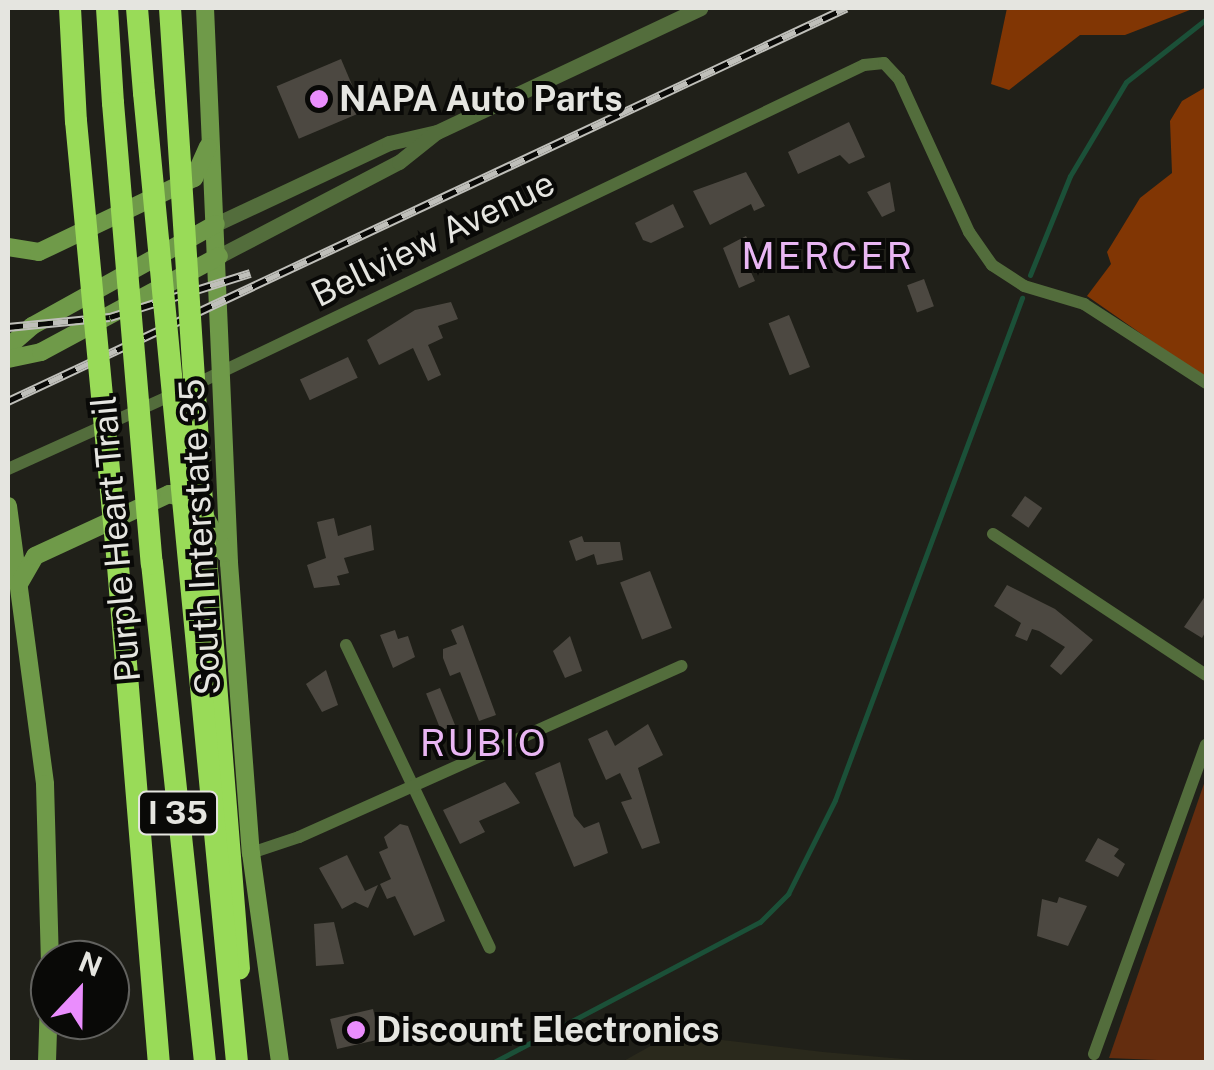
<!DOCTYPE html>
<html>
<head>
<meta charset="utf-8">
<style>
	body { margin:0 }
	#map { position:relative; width:1214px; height:1070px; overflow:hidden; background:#202019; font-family:"Public Sans",sans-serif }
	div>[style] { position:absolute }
	.built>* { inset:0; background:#2a291c }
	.green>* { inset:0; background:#642d0f }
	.forest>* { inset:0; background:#813604 }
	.stream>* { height:5px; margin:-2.5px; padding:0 2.5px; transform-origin:2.5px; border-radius:2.5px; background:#1b5038 }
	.building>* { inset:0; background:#4c4841; transform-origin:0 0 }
	.minor>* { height:12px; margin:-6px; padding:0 6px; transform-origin:6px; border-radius:6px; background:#536d3c }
	.tertiary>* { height:15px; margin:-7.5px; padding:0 7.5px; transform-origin:7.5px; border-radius:7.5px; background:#536d3c }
	.secondary>* { height:18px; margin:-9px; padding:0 9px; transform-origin:9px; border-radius:9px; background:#6f9a49 }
	.motorway>* { height:22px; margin:-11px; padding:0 11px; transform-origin:11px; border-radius:11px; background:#99db58 }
	.rail>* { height:9px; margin-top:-4.5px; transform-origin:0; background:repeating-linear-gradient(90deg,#090907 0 15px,#bfbfba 0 30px); box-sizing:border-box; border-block:2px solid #bfbfba }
	.motorway-bridge>* { height:22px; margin:-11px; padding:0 11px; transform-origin:11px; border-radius:11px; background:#99db58 }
	.dots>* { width:28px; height:28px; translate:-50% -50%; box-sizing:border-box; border:5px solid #090907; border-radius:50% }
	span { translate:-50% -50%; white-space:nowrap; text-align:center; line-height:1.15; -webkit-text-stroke:8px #090907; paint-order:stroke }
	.shield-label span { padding:2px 8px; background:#090907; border:2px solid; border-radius:8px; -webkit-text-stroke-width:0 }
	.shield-label { font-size:32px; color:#e5e5e0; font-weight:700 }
	.poi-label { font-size:35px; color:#e5e5e0; font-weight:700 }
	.left { translate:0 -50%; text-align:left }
	.street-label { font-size:35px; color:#e5e5e0 }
	.neighbourhood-label { font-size:38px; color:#e9b6f3; letter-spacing:2.5px }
	.frame { position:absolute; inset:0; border:10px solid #e5e5e0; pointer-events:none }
	.north { position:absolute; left:30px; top:940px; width:100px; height:100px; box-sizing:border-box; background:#090907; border:2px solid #61615e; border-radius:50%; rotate:22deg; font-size:28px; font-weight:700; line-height:40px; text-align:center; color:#e5e5e0 }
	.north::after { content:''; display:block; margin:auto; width:35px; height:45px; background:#ea8dfd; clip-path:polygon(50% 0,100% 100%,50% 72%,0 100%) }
</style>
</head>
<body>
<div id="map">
	<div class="built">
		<i style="clip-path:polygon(672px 1034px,823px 1052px,937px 1062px,622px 1062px)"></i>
	</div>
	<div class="green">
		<i style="clip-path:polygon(1206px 778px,1206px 1062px,1109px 1058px)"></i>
	</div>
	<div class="forest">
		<i style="clip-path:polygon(1007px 8px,1195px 8px,1125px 35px,1080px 35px,1009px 90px,991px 84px)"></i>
		<i style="clip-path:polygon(1206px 87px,1206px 379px,1087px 296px,1111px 264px,1107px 252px,1140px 198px,1172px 173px,1170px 121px,1182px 101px)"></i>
	</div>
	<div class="stream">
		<i style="left:1030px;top:275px;width:107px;rotate:-68deg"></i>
		<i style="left:1070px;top:176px;width:109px;rotate:-59.2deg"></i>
		<i style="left:1126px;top:82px;width:102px;rotate:-38.2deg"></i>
		<i style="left:494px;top:1062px;width:301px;rotate:-27.8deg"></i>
		<i style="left:760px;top:922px;width:40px;rotate:-45deg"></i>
		<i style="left:788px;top:894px;width:105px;rotate:-63.4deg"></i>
		<i style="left:835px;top:800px;width:536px;rotate:-69.57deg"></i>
	</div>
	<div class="building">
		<i style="left:341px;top:59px;width:57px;height:70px;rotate:67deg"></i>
		<i style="clip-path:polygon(849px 122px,865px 157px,849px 164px,840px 155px,798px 174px,788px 152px)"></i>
		<i style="clip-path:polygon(746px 172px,765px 206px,754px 211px,751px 204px,710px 225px,693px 191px)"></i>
		<i style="clip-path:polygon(890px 182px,895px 211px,882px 217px,867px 192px)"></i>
		<i style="clip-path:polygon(673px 204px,684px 227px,651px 243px,643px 240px,635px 223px)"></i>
		<i style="clip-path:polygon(746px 236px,756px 256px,746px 261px,755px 281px,739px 288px,723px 248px)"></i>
		<i style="left:924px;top:279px;width:29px;height:18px;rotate:70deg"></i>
		<i style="clip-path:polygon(451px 302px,458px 319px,438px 326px,443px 338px,428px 345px,441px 375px,428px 381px,413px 348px,379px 365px,367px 340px,415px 310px)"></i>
		<i style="left:789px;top:315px;width:56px;height:22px;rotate:68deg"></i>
		<i style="left:348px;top:357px;width:23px;height:53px;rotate:65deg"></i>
		<i style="left:1025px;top:496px;width:21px;height:24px;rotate:35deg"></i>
		<i style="clip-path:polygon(334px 518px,338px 536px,371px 525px,374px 550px,344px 558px,349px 573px,337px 576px,340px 585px,314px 588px,307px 565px,326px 558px,317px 522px)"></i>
		<i style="clip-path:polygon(582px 536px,584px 542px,620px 542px,623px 560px,597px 565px,594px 554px,576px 561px,569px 541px)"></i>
		<i style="left:650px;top:571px;width:61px;height:32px;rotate:69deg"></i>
		<i style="clip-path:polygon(1007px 585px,1055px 609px,1093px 640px,1061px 675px,1050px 666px,1065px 647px,1039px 631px,1032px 629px,1027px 641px,1015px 636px,1021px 623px,994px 606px)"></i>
		<i style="clip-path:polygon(1206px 595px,1206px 631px,1202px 638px,1184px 627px)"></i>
		<i style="clip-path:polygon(463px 625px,496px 715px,479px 721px,460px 672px,450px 676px,443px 658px,443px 649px,457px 644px,451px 630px)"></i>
		<i style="clip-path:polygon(395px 630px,398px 639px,408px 636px,415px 657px,393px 668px,380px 635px)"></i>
		<i style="clip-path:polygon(570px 636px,582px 671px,565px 678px,553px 651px)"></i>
		<i style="clip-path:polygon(326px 670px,338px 705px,322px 712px,306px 684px)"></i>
		<i style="left:440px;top:688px;width:40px;height:15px;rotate:68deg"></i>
		<i style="clip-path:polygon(648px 724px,663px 755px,638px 768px,660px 843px,642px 849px,621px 802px,632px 799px,620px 773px,606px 780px,588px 739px,607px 730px,615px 746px)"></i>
		<i style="clip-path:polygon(560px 762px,574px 816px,584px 828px,599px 822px,608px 853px,574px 867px,535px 773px)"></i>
		<i style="clip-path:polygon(505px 782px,520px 803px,479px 821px,485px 832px,460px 844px,443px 810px)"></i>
		<i style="clip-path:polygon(400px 824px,408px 826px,445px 921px,414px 936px,395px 896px,387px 899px,380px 884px,391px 879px,379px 852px,388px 848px,384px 837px)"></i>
		<i style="clip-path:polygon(1098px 838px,1119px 849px,1114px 856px,1125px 864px,1118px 877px,1085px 861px)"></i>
		<i style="clip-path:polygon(347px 855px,365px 891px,378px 885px,368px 908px,355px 902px,342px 909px,319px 868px)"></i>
		<i style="clip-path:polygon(1059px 897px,1087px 906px,1068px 946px,1037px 936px,1042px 899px,1057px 903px)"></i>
		<i style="clip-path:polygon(334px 922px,344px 964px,316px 966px,314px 924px)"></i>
		<i style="left:373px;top:1009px;width:31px;height:44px;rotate:77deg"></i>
	</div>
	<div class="minor">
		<i style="left:192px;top:386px;width:745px;rotate:-25.53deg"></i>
		<i style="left:864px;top:65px;width:20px;rotate:-6deg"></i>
		<i style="left:884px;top:63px;width:22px;rotate:47deg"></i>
		<i style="left:899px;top:79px;width:168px;rotate:65.4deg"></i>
		<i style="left:969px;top:232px;width:40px;rotate:55.1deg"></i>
		<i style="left:992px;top:265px;width:38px;rotate:33deg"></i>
		<i style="left:1024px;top:286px;width:63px;rotate:16.7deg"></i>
		<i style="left:1084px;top:304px;width:145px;rotate:32.9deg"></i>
		<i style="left:8px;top:469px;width:182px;rotate:-24.3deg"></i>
		<i style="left:993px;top:534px;width:255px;rotate:33.5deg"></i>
		<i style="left:346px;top:645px;width:335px;rotate:64.6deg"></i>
		<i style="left:251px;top:853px;width:51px;rotate:-18.4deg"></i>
		<i style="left:299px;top:837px;width:419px;rotate:-24.1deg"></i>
		<i style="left:1094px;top:1054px;width:329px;rotate:-70.1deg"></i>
	</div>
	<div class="tertiary">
		<i style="left:216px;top:224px;width:191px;rotate:-25.1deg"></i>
		<i style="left:389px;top:143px;width:49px;rotate:-12.9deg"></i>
		<i style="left:437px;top:132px;width:291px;rotate:-25.2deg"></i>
		<i style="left:219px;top:256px;width:203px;rotate:-27.6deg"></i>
		<i style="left:399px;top:162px;width:45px;rotate:-38.7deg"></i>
	</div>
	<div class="secondary">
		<i style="left:205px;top:8px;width:556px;rotate:87.52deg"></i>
		<i style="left:229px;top:563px;width:291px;rotate:85.7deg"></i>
		<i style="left:251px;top:853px;width:211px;rotate:82.1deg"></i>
		<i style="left:8px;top:247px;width:31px;rotate:9deg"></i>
		<i style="left:39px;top:252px;width:172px;rotate:-25.5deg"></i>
		<i style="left:194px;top:178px;width:34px;rotate:-66deg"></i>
		<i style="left:8px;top:347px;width:32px;rotate:-41deg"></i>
		<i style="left:32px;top:326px;width:210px;rotate:-29deg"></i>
		<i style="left:8px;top:359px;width:34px;rotate:-12deg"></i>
		<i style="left:41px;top:352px;width:202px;rotate:-28.3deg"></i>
		<i style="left:8px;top:506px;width:280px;rotate:82.4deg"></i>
		<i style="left:45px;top:784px;width:176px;rotate:88.4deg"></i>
		<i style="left:19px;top:584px;width:32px;rotate:-60deg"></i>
		<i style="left:35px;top:556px;width:148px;rotate:-24.8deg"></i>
		<i style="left:169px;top:494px;width:29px;rotate:16deg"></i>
		<i style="left:197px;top:502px;width:58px;rotate:61.2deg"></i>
		<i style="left:47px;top:1062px;width:97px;rotate:-88.2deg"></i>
	</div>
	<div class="motorway">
		<i style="left:70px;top:8px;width:113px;rotate:87deg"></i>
		<i style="left:107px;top:8px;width:95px;rotate:86.4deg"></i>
		<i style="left:137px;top:8px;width:85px;rotate:85.3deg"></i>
		<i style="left:204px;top:534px;width:436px;rotate:85.4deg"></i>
		<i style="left:152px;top:563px;width:502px;rotate:83.94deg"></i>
		<i style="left:118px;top:566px;width:498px;rotate:85.3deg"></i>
	</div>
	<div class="rail">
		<i style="left:8px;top:327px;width:102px;rotate:-5.6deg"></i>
		<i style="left:110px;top:317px;width:147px;rotate:-17.4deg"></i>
		<i style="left:8px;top:401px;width:926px;rotate:-25.13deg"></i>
	</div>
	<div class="motorway-bridge">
		<i style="left:170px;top:8px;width:527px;rotate:86.3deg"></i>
		<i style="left:144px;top:93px;width:973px;rotate:84.52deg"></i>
		<i style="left:113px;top:103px;width:462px;rotate:85.2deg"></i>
		<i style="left:76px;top:121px;width:447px;rotate:84.6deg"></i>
	</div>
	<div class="dots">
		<i style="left:319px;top:99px;background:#ea8dfd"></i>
		<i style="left:356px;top:1030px;background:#ea8dfd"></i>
	</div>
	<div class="shield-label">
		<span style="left:178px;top:813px">I 35</span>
	</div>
	<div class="poi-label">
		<span class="left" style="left:339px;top:99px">NAPA Auto Parts</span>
		<span class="left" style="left:376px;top:1030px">Discount Electronics</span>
	</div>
	<div class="street-label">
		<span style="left:433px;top:239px;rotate:-26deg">Bellview Avenue</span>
		<span style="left:200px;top:537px;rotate:-93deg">South Interstate 35</span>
		<span style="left:116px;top:539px;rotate:-95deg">Purple Heart Trail</span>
	</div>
	<div class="neighbourhood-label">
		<span style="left:828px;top:256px">MERCER</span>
		<span style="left:484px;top:743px">RUBIO</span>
	</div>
	<div class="frame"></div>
	<div class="north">N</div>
</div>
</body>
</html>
